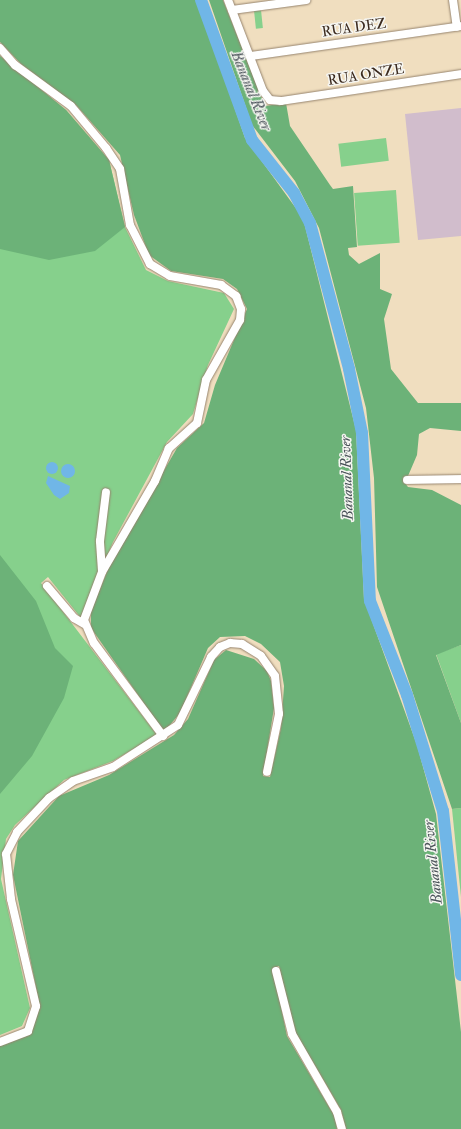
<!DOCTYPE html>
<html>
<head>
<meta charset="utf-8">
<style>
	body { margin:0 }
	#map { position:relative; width:461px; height:1129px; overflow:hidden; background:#f0debf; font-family:"IM FELL Double Pica",serif }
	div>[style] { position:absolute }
	.industrial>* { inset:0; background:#d1bdcc }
	.green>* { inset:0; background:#86d08c; transform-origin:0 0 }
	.forest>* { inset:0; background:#6cb278 }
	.water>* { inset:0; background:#70b6e7 }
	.round { border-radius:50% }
	.river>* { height:12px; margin:-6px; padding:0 6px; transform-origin:6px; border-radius:6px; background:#70b6e7 }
	.roads { filter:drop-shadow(0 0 1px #96846e) drop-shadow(0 0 1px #96846e) }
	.minor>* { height:8px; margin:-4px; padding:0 4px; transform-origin:4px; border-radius:4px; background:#fff }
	span { translate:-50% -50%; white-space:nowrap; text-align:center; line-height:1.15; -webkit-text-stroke:3px #f6f6f2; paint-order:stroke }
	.street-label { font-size:14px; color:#3b2a1e }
	.water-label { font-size:15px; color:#4b545a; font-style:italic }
</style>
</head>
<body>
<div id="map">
	<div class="industrial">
		<i style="clip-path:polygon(461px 108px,461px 236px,418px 240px,405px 114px)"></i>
	</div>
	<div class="green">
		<i style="left:261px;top:10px;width:18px;height:7px;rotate:84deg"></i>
		<i style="clip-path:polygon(0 56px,66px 110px,109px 160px,125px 227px,146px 270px,168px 281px,224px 293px,234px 309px,208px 365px,193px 414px,167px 442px,113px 542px,81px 618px,48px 577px,41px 583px,157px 735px,113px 761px,64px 780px,15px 825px,6px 839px,1px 879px,30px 1008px,22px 1026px,0 1035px)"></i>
		<i style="left:386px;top:138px;width:23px;height:48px;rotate:83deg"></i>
		<i style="left:396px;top:190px;width:53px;height:42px;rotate:86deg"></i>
		<i style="clip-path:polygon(461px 645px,461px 723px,436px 654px)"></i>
		<i style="clip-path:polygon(461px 808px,461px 897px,452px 809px)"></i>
	</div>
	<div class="forest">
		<i style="clip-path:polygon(0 0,197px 0,245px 138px,303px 218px,356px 430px,364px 599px,417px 745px,436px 814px,461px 1032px,461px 1129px,346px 1129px,341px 1110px,293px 1028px,279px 966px,273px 968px,287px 1036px,335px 1117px,337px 1129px,0 1129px,0 1045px,29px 1035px,40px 1007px,13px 875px,18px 841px,59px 796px,109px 775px,174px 735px,188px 719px,214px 660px,226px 650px,254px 659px,267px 671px,271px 681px,274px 708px,263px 776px,270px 777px,281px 728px,284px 686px,280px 662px,261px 644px,245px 636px,220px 637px,208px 648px,180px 713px,164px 732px,91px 628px,91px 611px,111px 562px,177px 448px,204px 423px,215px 385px,247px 309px,237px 289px,223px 279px,171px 271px,149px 255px,134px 215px,120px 155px,76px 105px,21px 64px,0 42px)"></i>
		<i style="clip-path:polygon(209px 0,223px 0,265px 106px,286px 103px,290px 126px,330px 185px,333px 189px,353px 186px,357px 247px,348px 248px,349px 255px,359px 264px,380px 253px,380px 289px,392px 294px,384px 319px,391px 369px,418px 403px,461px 403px,461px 431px,430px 428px,419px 434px,417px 455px,405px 483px,408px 487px,432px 490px,461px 505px,461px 645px,436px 655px,461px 723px,461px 808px,452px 809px,377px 587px,374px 478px,366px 408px,319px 228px,295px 181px,252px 125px)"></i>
		<i style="clip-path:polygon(0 56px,66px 110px,109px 160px,125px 227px,95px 251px,49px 260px,0 249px)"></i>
		<i style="clip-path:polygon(0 555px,36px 601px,55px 648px,73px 666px,64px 698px,32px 756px,0 794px)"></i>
	</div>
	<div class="water">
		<i class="round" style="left:46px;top:462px;width:12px;height:12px"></i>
		<i class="round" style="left:61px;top:464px;width:14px;height:14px"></i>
		<i style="clip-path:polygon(48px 476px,70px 486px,69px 493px,60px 499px,54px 495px,46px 483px)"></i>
	</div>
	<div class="river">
		<i style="left:201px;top:0;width:149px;rotate:70deg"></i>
		<i style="left:252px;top:140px;width:68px;rotate:51.6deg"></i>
		<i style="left:294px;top:193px;width:34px;rotate:62deg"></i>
		<i style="left:310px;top:223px;width:151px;rotate:75deg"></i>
		<i style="left:349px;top:369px;width:65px;rotate:78.5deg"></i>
		<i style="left:362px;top:433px;width:168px;rotate:87.3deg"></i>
		<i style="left:370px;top:601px;width:101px;rotate:68.5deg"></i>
		<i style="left:407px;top:695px;width:121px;rotate:72.8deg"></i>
		<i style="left:443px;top:811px;width:165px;rotate:83.7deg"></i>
	</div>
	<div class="roads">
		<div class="minor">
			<i style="left:228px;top:0;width:97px;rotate:69deg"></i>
			<i style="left:263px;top:91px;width:11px;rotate:52deg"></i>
			<i style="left:270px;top:100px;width:11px;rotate:5deg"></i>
			<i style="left:281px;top:101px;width:182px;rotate:-8.5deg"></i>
			<i style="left:453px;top:0;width:27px;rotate:82deg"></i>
			<i style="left:232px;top:10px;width:75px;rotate:-7.7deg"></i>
			<i style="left:0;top:48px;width:23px;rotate:49deg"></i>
			<i style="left:15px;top:65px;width:69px;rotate:36.2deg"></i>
			<i style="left:71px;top:106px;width:55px;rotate:50.2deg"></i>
			<i style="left:106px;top:148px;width:25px;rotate:56deg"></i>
			<i style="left:120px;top:169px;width:57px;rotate:79.9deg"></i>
			<i style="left:130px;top:225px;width:44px;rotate:62.9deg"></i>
			<i style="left:150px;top:264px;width:23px;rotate:31deg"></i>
			<i style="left:170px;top:276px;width:52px;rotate:10deg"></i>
			<i style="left:221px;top:285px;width:19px;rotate:36deg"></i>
			<i style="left:236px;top:296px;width:14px;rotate:69deg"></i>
			<i style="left:241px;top:309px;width:11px;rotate:95deg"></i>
			<i style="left:240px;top:320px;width:69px;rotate:119.5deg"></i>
			<i style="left:206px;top:380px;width:44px;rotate:101.8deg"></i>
			<i style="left:197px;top:423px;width:38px;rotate:138deg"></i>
			<i style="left:169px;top:448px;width:36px;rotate:113deg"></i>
			<i style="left:155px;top:481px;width:105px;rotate:120.2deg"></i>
			<i style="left:102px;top:572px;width:51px;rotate:110.6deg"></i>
			<i style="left:84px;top:620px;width:25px;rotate:67deg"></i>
			<i style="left:94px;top:643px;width:116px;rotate:53.4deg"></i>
			<i style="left:251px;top:56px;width:212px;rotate:-8.1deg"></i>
			<i style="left:407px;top:480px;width:54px;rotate:-1.1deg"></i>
			<i style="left:102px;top:571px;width:30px;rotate:-94deg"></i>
			<i style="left:100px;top:541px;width:49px;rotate:-83deg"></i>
			<i style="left:47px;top:586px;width:42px;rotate:49.8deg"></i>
			<i style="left:74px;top:618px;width:12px;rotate:31deg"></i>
			<i style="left:276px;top:971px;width:65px;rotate:75.7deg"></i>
			<i style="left:292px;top:1034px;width:90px;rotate:60deg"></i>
			<i style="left:337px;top:1112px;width:18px;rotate:74deg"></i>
			<i style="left:0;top:1042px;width:30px;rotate:-21deg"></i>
			<i style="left:28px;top:1031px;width:26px;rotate:-72deg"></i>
			<i style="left:36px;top:1006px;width:110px;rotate:-103.2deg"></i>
			<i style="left:11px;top:899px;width:45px;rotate:-96.3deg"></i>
			<i style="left:6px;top:854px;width:25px;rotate:-63deg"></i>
			<i style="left:17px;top:832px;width:47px;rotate:-46.7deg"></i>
			<i style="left:49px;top:798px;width:29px;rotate:-35deg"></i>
			<i style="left:73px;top:781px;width:42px;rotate:-19.3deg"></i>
			<i style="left:113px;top:767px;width:77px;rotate:-32.9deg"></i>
			<i style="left:178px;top:725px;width:76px;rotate:-64.1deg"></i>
			<i style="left:211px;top:657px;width:13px;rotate:-48deg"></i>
			<i style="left:220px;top:647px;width:11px;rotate:-22deg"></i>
			<i style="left:230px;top:643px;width:12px;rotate:5deg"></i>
			<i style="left:242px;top:644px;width:22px;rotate:32deg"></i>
			<i style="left:261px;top:656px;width:24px;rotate:55deg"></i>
			<i style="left:275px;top:676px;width:38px;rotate:84deg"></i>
			<i style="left:279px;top:714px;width:59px;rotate:101.7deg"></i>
		</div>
	</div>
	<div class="street-label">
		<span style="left:354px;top:28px;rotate:-8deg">RUA DEZ</span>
		<span style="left:366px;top:75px;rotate:-9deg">RUA ONZE</span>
	</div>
	<div class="water-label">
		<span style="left:251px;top:91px;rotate:68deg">Bananal River</span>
		<span style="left:347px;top:478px;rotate:-92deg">Bananal River</span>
		<span style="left:433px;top:862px;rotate:-96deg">Bananal River</span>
	</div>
</div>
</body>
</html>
